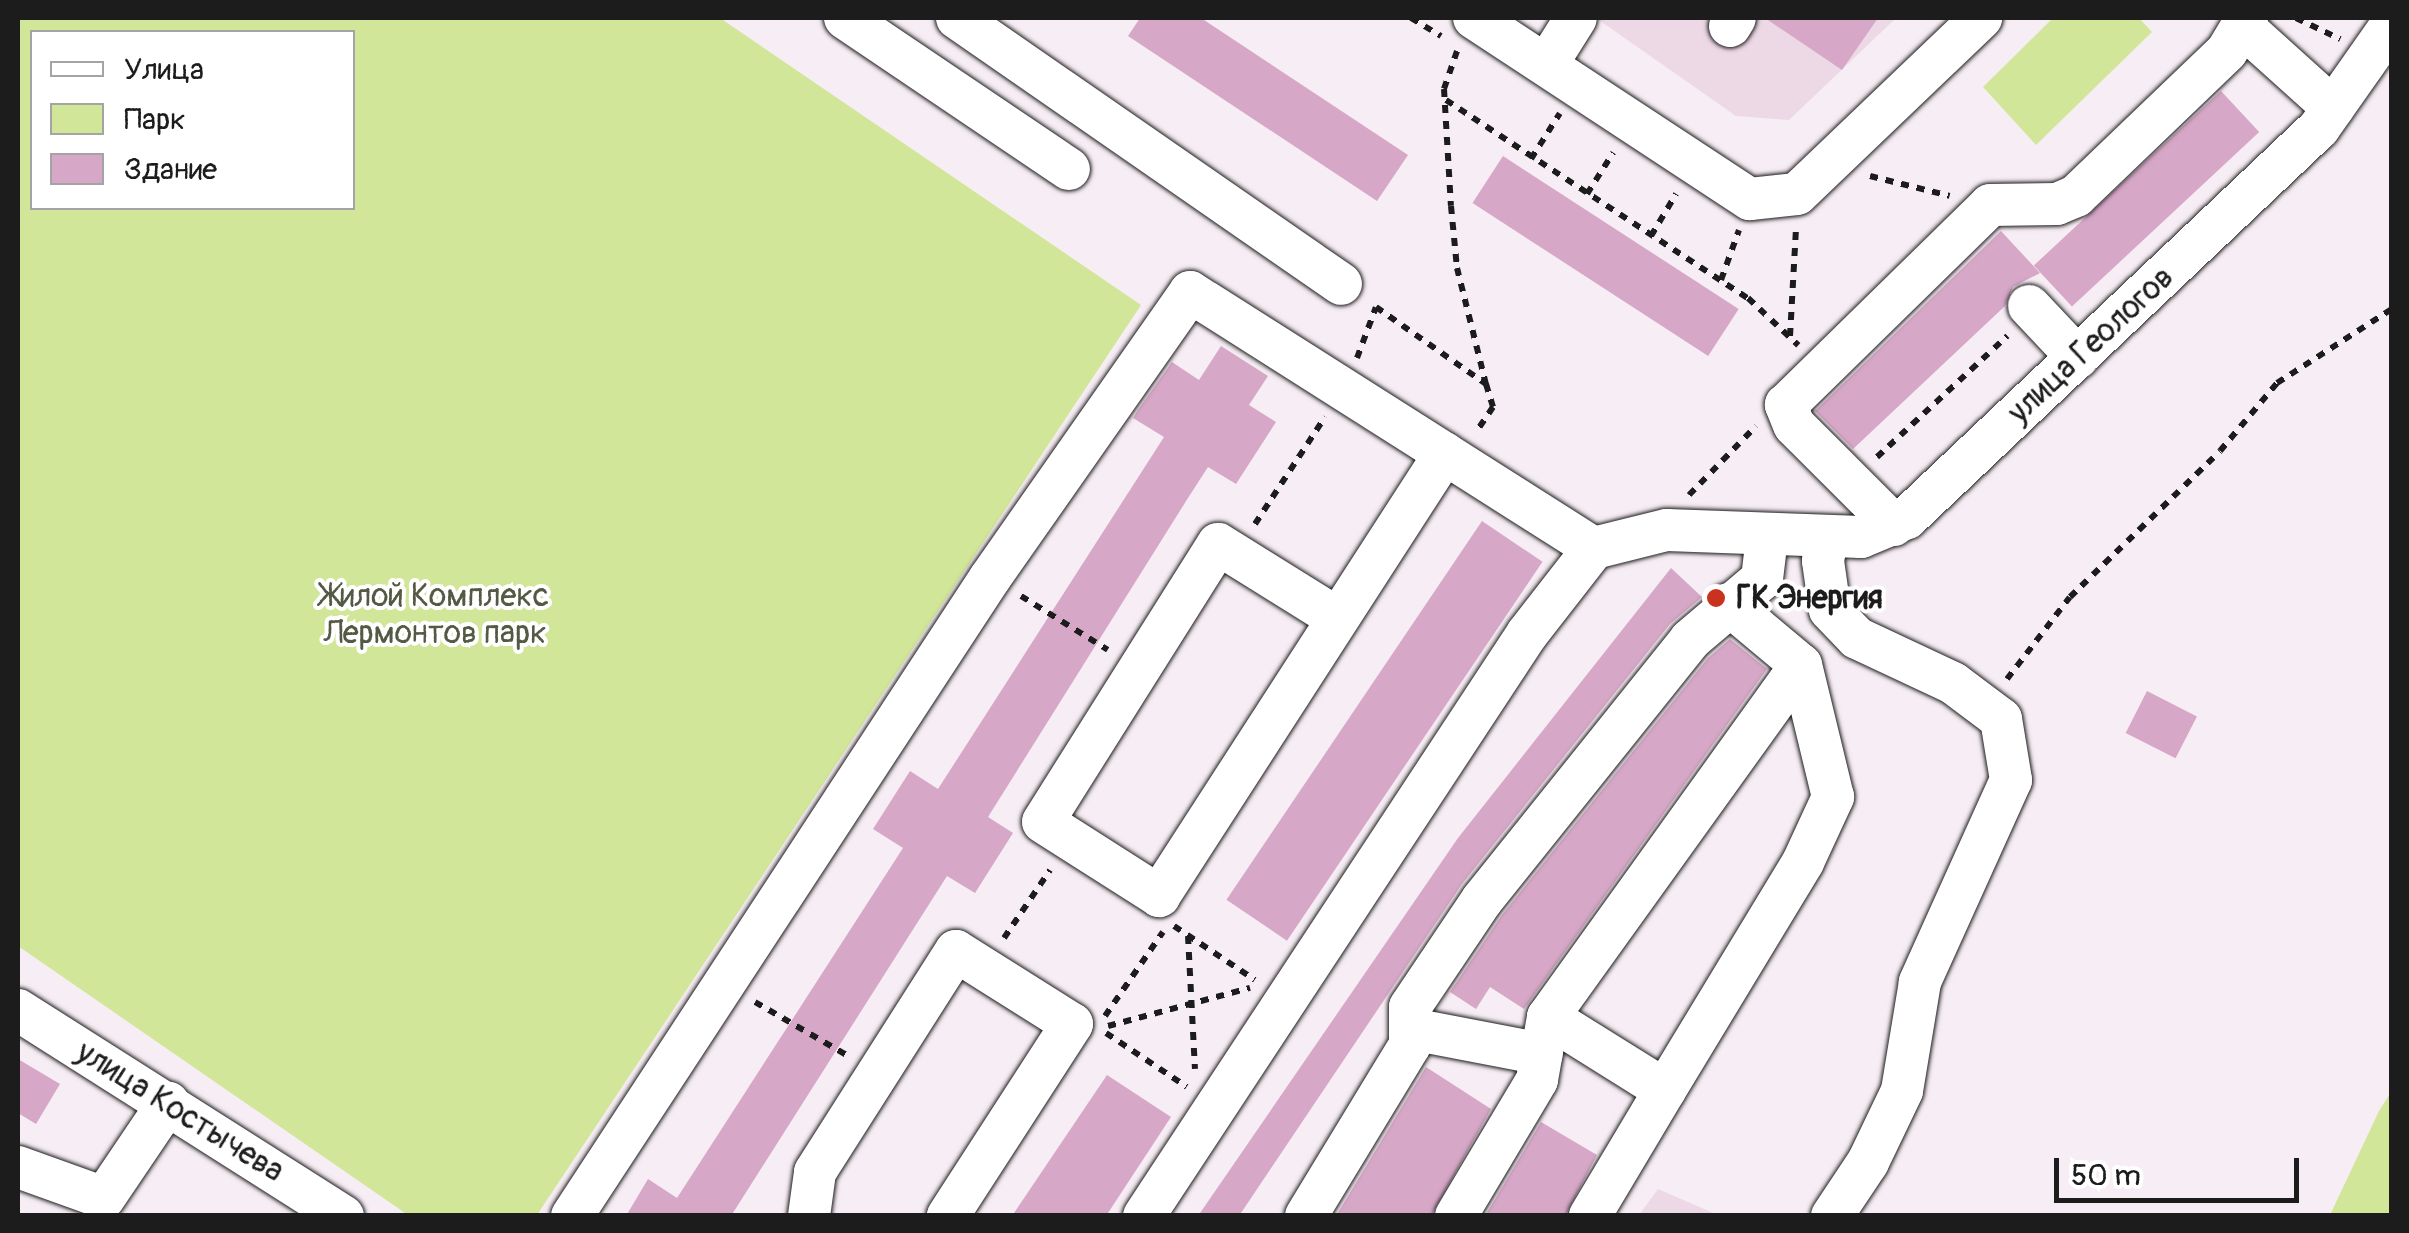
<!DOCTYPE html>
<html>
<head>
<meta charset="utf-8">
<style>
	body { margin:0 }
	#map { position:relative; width:2409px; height:1233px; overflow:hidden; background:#f7edf4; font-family:Pangolin,sans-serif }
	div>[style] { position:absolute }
	.built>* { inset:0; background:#edd8e6 }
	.green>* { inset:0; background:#d2e69a }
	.building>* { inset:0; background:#d7a7c7; transform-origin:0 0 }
	.path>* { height:6px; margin-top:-3px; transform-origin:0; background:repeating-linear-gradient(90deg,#1c1c1c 0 8px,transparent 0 16px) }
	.roads { filter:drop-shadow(0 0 2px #1c1c1c) drop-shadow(0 0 2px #1c1c1c) }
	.minor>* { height:42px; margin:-21px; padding:0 21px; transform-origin:21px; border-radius:21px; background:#fff }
	.dots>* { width:28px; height:28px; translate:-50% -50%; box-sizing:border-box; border:5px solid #fff; border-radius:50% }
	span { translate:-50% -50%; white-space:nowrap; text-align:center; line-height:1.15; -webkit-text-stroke:8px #fff; paint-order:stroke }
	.street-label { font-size:32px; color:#1c1c1c }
	.park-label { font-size:32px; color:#535942 }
	.poi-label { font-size:32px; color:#1c1c1c; font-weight:700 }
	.left { translate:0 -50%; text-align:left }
	.frame { position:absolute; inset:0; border:20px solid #1c1c1c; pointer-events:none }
	.legend { position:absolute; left:30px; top:30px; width:325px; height:180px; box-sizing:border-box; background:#fff; border:2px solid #a4a4a4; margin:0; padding:12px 18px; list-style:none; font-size:30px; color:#1c1c1c }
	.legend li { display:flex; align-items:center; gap:20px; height:50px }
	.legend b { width:50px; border:2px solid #a4a4a4 }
	.scale { position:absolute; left:2054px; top:1158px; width:245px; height:45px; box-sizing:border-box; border:5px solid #1c1c1c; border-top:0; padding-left:12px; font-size:30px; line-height:35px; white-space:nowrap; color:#1c1c1c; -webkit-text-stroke:8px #fff; paint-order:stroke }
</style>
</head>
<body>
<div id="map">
	<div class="built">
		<i style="clip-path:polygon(1596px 18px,1896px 18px,1789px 120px,1736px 116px)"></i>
		<i style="clip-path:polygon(1658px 1189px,1718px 1215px,1639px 1215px)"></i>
	</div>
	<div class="green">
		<i style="clip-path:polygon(evenodd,18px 18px,720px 18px,1141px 305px,537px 1215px,408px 1215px,18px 946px,18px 18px,32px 32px,352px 32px,352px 208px,32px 208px,32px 32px)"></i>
		<i style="clip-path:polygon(2053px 18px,2139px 18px,2152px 32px,2036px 145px,1983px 87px)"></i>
		<i style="clip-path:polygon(2391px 1092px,2391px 1215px,2330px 1215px,2379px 1111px)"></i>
	</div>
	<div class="building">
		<i style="clip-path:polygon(1140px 18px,1201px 18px,1408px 155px,1377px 201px,1128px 36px)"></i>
		<i style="clip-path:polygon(1765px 18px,1878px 18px,1842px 70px)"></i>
		<i style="left:2221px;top:91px;width:56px;height:256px;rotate:47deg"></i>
		<i style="left:1503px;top:156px;width:281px;height:56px;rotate:33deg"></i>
		<i style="clip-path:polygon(2001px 231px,2040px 273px,2013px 287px,2005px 306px,1853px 449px,1815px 411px)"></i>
		<i style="clip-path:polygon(1221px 346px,1268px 376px,1249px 405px,1276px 422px,1236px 484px,1208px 467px,1188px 498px,988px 817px,1013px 833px,975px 893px,947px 876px,731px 1216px,626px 1216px,648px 1179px,677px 1198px,903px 848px,873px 829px,910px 771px,938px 789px,1164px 437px,1133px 418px,1138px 410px,1172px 362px,1199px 380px)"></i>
		<i style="left:1482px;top:521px;width:73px;height:457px;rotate:34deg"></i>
		<i style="clip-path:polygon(1671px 568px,1702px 597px,1670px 624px,1462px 884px,1239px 1216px,1198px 1216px,1458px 838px)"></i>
		<i style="clip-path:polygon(1730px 639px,1767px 669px,1524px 1009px,1490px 987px,1476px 1009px,1450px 992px,1502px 915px,1708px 658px)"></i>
		<i style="left:2147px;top:691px;width:56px;height:47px;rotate:27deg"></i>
		<i style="clip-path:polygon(18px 1059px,60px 1084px,36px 1124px,18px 1113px)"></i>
		<i style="clip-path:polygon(1426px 1067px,1491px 1109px,1431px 1216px,1336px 1216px)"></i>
		<i style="clip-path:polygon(1107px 1075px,1171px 1117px,1106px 1216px,1012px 1216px)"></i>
		<i style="clip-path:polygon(1541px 1122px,1597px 1155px,1565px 1216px,1485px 1216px)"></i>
	</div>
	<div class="path">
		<i style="left:1411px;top:18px;width:35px;rotate:31deg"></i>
		<i style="left:2296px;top:18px;width:49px;rotate:25.5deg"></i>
		<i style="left:1457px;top:51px;width:40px;rotate:108.9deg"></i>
		<i style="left:1444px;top:89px;width:117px;rotate:86.6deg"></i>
		<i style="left:1451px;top:206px;width:62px;rotate:84.5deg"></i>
		<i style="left:1457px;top:268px;width:120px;rotate:76deg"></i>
		<i style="left:1446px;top:100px;width:361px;rotate:33.3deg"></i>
		<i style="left:1748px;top:298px;width:69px;rotate:43.2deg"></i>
		<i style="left:1531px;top:159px;width:54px;rotate:-57.8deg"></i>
		<i style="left:1870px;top:176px;width:82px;rotate:14deg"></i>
		<i style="left:1587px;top:194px;width:49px;rotate:-57.6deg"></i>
		<i style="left:1651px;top:236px;width:49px;rotate:-59.2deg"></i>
		<i style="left:1721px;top:280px;width:53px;rotate:-70.2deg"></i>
		<i style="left:1376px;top:307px;width:134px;rotate:35deg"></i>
		<i style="left:1486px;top:384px;width:24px;rotate:73deg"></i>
		<i style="left:1493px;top:407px;width:29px;rotate:124deg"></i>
		<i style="left:1790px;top:336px;width:107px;rotate:-86.8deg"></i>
		<i style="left:1357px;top:358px;width:54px;rotate:-69.6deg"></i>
		<i style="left:1877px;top:457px;width:178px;rotate:-42.9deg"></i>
		<i style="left:1689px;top:495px;width:96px;rotate:-45.8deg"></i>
		<i style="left:1255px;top:524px;width:128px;rotate:-56.8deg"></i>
		<i style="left:1021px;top:596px;width:102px;rotate:31.8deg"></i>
		<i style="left:2007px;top:679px;width:103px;rotate:-52.5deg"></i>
		<i style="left:2070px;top:597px;width:209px;rotate:-44.2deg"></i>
		<i style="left:2220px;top:451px;width:89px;rotate:-50deg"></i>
		<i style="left:2277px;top:383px;width:137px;rotate:-32.8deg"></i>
		<i style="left:1174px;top:926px;width:97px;rotate:33.7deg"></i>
		<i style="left:1188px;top:936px;width:133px;rotate:87deg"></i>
		<i style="left:1004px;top:938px;width:82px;rotate:-55.9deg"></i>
		<i style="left:755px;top:1002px;width:108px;rotate:30.1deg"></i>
		<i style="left:1105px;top:1016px;width:102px;rotate:-55.4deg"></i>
		<i style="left:1108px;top:1026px;width:147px;rotate:-15deg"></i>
		<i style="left:1106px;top:1033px;width:97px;rotate:33.7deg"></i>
	</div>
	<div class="roads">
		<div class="minor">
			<i style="left:845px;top:18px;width:270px;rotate:34deg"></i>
			<i style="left:957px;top:18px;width:467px;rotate:34.7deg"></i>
			<i style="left:1474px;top:18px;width:330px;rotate:33.3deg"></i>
			<i style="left:1750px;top:199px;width:47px;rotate:-6.1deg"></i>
			<i style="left:1797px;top:194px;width:255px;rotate:-43.7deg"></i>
			<i style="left:1730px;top:26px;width:9px;rotate:-58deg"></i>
			<i style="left:2243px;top:27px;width:121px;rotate:42deg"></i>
			<i style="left:1547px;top:64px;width:54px;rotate:-57.8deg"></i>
			<i style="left:2029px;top:306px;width:71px;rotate:46.7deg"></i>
			<i style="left:1894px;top:525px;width:141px;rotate:-135deg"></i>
			<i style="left:1794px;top:425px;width:22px;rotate:-112deg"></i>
			<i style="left:1786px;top:405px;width:286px;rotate:-44.4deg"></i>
			<i style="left:1990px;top:205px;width:67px;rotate:-0.9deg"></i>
			<i style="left:2057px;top:204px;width:21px;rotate:-23deg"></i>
			<i style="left:2076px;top:196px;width:209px;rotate:-43.8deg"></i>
			<i style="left:2227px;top:51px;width:39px;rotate:-59deg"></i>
			<i style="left:1827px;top:540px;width:21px;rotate:101deg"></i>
			<i style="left:1823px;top:561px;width:49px;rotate:81.9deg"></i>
			<i style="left:1830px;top:610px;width:39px;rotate:46deg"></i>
			<i style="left:1857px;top:638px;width:106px;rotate:25.1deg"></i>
			<i style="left:1953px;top:683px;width:60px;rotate:36.9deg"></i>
			<i style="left:2001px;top:719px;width:62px;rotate:80.7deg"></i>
			<i style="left:2011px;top:780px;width:222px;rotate:114.3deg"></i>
			<i style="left:1920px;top:982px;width:110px;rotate:99.4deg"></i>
			<i style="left:1902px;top:1091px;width:79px;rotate:115.6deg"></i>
			<i style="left:1868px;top:1162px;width:65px;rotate:123.7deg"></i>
			<i style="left:1337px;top:618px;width:140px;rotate:-148.1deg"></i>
			<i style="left:1218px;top:544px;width:328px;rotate:122.2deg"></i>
			<i style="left:1043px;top:822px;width:138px;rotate:32.5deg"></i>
			<i style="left:1159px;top:896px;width:527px;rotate:-57.15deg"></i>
			<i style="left:18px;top:1010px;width:385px;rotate:32.4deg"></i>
			<i style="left:1548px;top:1017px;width:433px;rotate:-54.3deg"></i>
			<i style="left:1801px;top:665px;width:95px;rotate:-140.1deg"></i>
			<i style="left:1412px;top:1029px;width:132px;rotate:10.9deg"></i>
			<i style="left:1665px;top:1090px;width:267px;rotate:-58.8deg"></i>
			<i style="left:1803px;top:862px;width:72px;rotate:-65.2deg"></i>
			<i style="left:1833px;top:797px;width:136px;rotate:-103.6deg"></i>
			<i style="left:18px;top:1167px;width:91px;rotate:19.8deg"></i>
			<i style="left:104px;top:1198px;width:115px;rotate:-56deg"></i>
			<i style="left:572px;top:1216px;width:763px;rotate:-56.77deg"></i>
			<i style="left:990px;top:578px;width:349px;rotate:-55deg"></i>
			<i style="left:1190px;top:292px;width:478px;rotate:32.4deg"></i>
			<i style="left:809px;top:1216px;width:44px;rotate:-82.2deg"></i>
			<i style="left:815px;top:1172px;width:262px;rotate:-57.5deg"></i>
			<i style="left:956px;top:951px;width:137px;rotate:32.2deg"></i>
			<i style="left:1072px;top:1024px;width:229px;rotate:122.9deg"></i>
			<i style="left:1144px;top:1216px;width:697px;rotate:-56.65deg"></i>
			<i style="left:1527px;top:634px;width:109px;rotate:-52.1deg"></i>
			<i style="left:1594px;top:548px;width:75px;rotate:-13.9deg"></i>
			<i style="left:1667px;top:530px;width:194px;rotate:2.1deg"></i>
			<i style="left:1861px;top:537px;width:50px;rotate:-22.4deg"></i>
			<i style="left:1907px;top:518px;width:567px;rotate:-43.43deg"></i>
			<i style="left:2319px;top:128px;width:127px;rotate:-54.9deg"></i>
			<i style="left:1306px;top:1216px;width:200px;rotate:-58.7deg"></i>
			<i style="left:1410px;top:1045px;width:38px;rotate:-90deg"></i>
			<i style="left:1410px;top:1007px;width:129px;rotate:-56.1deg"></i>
			<i style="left:1482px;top:900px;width:333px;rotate:-51.3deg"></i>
			<i style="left:1690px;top:640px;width:94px;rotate:-40.3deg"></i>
			<i style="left:1762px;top:579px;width:42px;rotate:-83.2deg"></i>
			<i style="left:1456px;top:1216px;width:158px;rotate:-59.2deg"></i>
			<i style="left:1537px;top:1080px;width:64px;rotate:-80.1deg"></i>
			<i style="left:1548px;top:1017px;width:138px;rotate:32deg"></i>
			<i style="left:1665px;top:1090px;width:147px;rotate:120.8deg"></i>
		</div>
	</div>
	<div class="dots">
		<i style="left:1716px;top:598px;background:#c8321e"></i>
	</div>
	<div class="street-label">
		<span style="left:2091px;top:345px;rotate:-43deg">улица Геологов</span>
		<span style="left:180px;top:1112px;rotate:32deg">улица Костычева</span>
	</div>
	<div class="park-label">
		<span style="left:435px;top:615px">Жилой Комплекс<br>Лермонтов парк</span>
	</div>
	<div class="poi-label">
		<span class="left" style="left:1736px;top:598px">ГК Энергия</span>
	</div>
	<div class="frame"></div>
	<ul class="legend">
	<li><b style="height:12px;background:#fff"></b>Улица</li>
	<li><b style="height:28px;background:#d2e69a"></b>Парк</li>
	<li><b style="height:28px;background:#d7a7c7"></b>Здание</li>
	</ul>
	<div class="scale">50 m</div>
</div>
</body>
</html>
